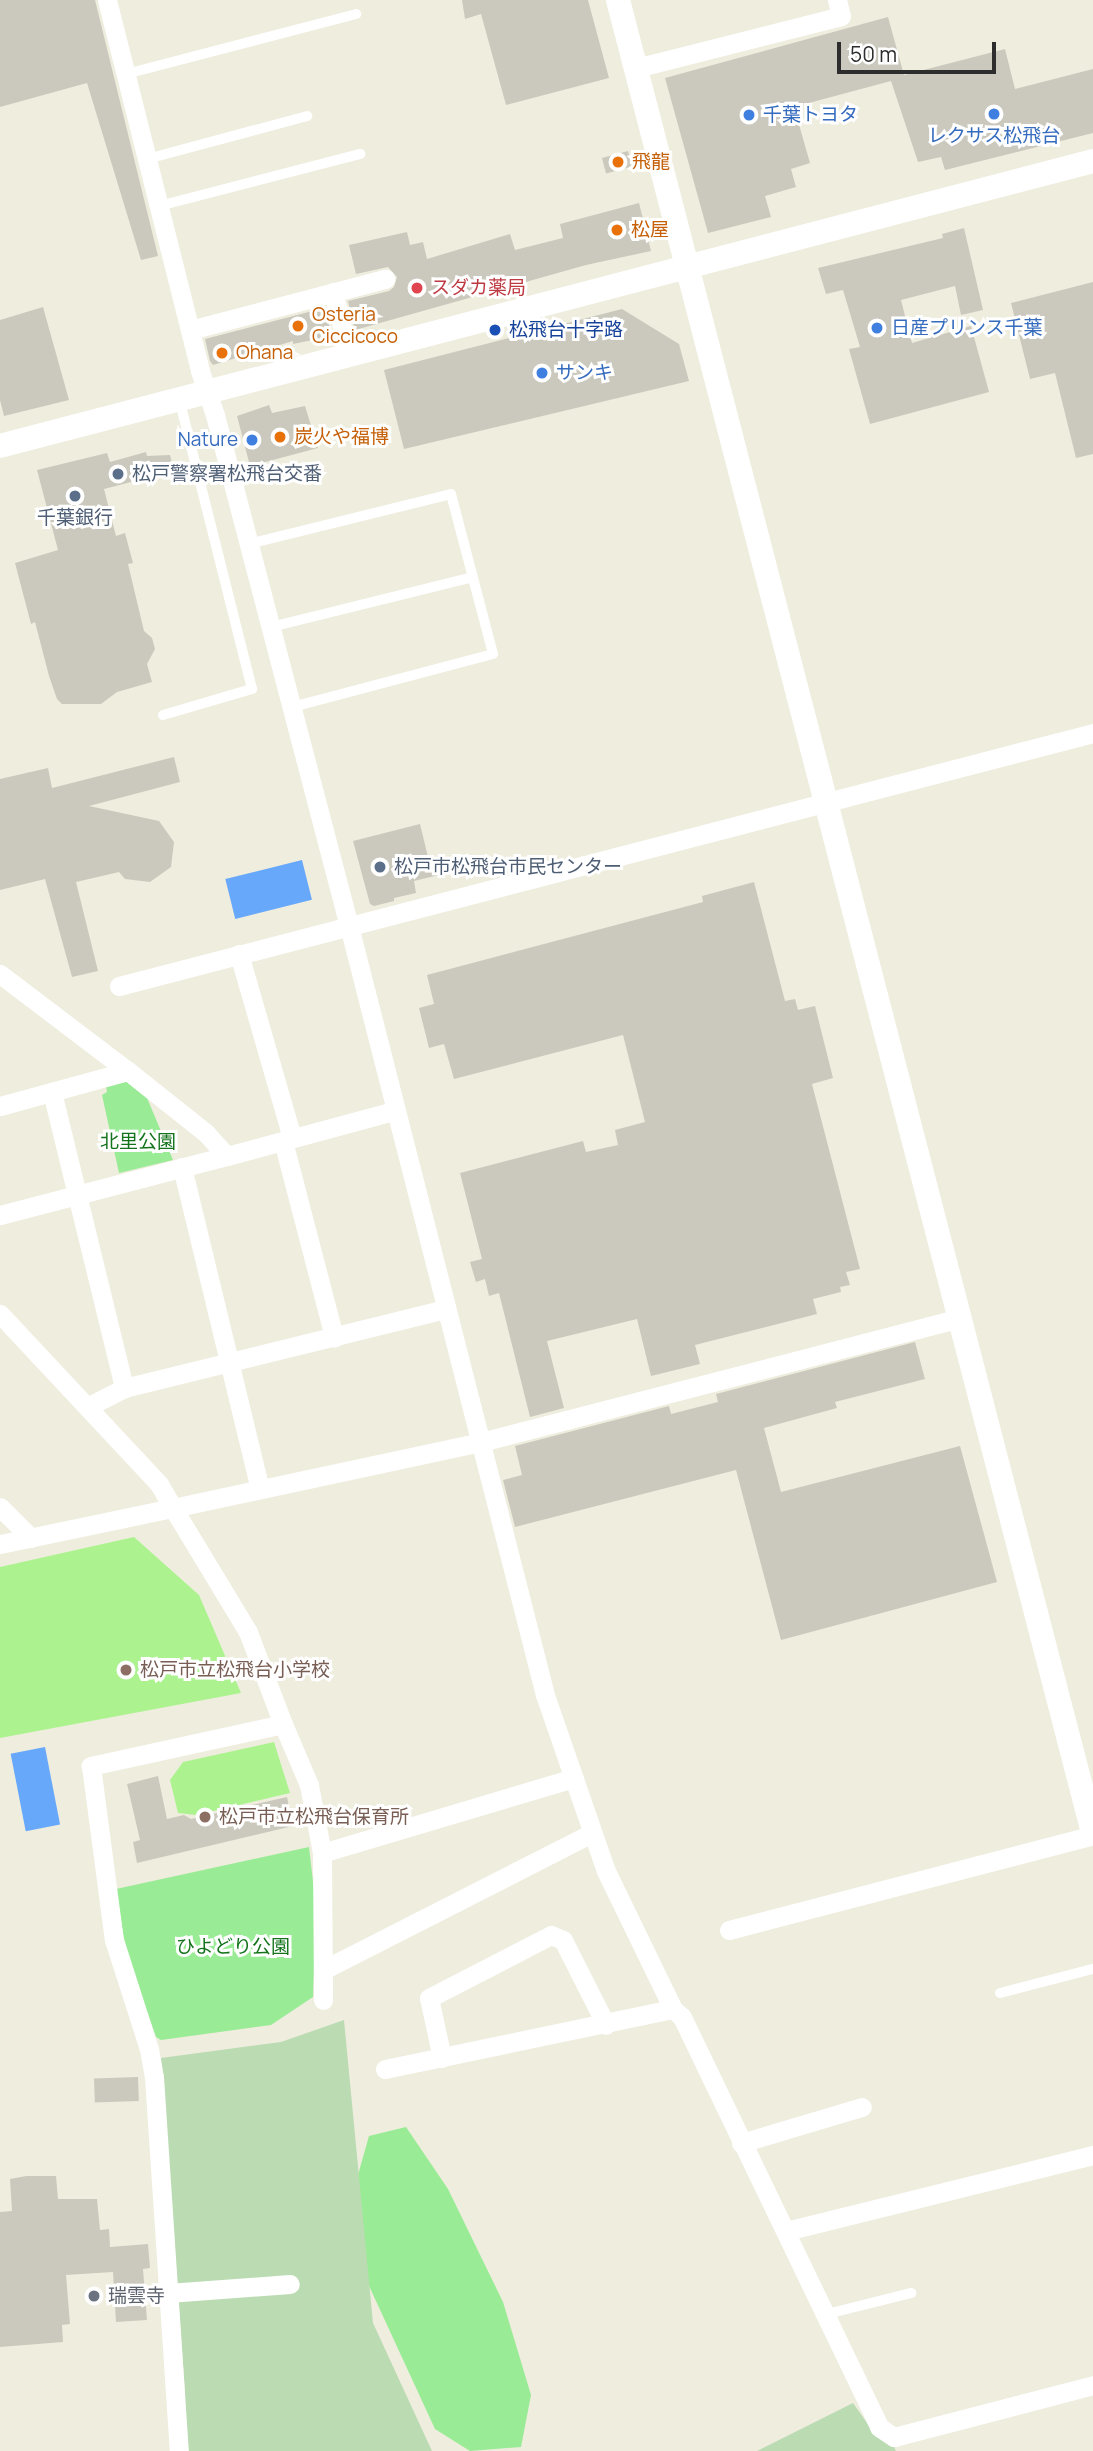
<!DOCTYPE html>
<html>
<head>
<meta charset="utf-8">
<style>
	body { margin:0 }
	#map { position:relative; width:1093px; height:2451px; overflow:hidden; background:#efedde; font-family:Manrope,"Noto Sans JP",sans-serif }
	div>[style] { position:absolute }
	.green>* { inset:0; background:#99eb95 }
	.cemetery>* { inset:0; background:#bbdbb3 }
	.pitch>* { inset:0; background:#acf390 }
	.water>* { inset:0; background:#67a8fb; transform-origin:0 0 }
	.building>* { inset:0; background:#cbc9bd; transform-origin:0 0 }
	.service>* { height:10px; margin:-5px; padding:0 5px; transform-origin:5px; border-radius:5px; background:#fff }
	.minor>* { height:19px; margin:-9.5px; padding:0 9.5px; transform-origin:9.5px; border-radius:9.5px; background:#fff }
	.tertiary>* { height:24px; margin:-12px; padding:0 12px; transform-origin:12px; border-radius:12px; background:#fff }
	.dots>* { width:19px; height:19px; translate:-50% -50%; box-sizing:border-box; border:4px solid #fff; border-radius:50% }
	span { translate:-50% -50%; white-space:nowrap; text-align:center; line-height:1.15; -webkit-text-stroke:6px #fff; paint-order:stroke }
	.shop-label { font-size:19px; color:#366cbe }
	.left { translate:0 -50%; text-align:left }
	.right { translate:-100% -50%; text-align:right }
	.food-label { font-size:19px; color:#c56008 }
	.health-label { font-size:19px; color:#be3a42 }
	.transit-label { font-size:19px; color:#164399 }
	.service-label { font-size:19px; color:#4e5e75 }
	.park-label { font-size:19px; color:#13731b }
	.education-label { font-size:19px; color:#785e54 }
	.worship-label { font-size:19px; color:#5b616d }
	.scale { position:absolute; left:837px; top:42px; width:159px; height:32px; box-sizing:border-box; border:4px solid #2d2d2d; border-top:0; padding-left:9px; font-size:21px; line-height:24px; white-space:nowrap; color:#2d2d2d; -webkit-text-stroke:5px #fff; paint-order:stroke }
</style>
</head>
<body>
<div id="map">
	<div class="green">
		<i style="clip-path:polygon(129px 1080px,145px 1093px,173px 1160px,119px 1173px,102px 1095px,107px 1092px,106px 1085px)"></i>
		<i style="clip-path:polygon(309px 1847px,316px 1907px,313px 1997px,271px 2025px,161px 2040px,156px 2037px,126px 1952px,116px 1889px)"></i>
		<i style="clip-path:polygon(406px 2127px,448px 2189px,503px 2302px,531px 2395px,521px 2447px,470px 2451px,435px 2429px,364px 2275px,354px 2189px,369px 2136px)"></i>
	</div>
	<div class="cemetery">
		<i style="clip-path:polygon(344px 2020px,373px 2323px,432px 2451px,185px 2451px,185px 2392px,161px 2058px,281px 2042px)"></i>
		<i style="clip-path:polygon(853px 2403px,877px 2437px,892px 2443px,896px 2451px,757px 2451px)"></i>
	</div>
	<div class="pitch">
		<i style="clip-path:polygon(134px 1537px,199px 1595px,241px 1693px,0 1738px,0 1567px)"></i>
		<i style="clip-path:polygon(274px 1742px,290px 1793px,196px 1815px,178px 1813px,170px 1780px,183px 1762px)"></i>
	</div>
	<div class="water">
		<i style="left:302px;top:860px;width:41px;height:79px;rotate:76deg"></i>
		<i style="left:45px;top:1747px;width:79px;height:35px;rotate:79deg"></i>
	</div>
	<div class="building">
		<i style="clip-path:polygon(0 0,95px 0,158px 256px,141px 260px,87px 83px,0 107px)"></i>
		<i style="clip-path:polygon(462px 0,588px 0,609px 78px,506px 105px,481px 14px,465px 19px)"></i>
		<i style="clip-path:polygon(888px 17px,904px 75px,1005px 49px,1015px 89px,1093px 69px,1093px 133px,945px 170px,941px 157px,918px 162px,891px 81px,794px 107px,810px 163px,791px 169px,796px 187px,765px 196px,771px 217px,708px 233px,665px 78px)"></i>
		<i style="left:628px;top:151px;width:16px;height:27px;rotate:75deg"></i>
		<i style="clip-path:polygon(639px 203px,651px 251px,586px 265px,355px 330px,348px 301px,389px 291px,394px 287px,397px 277px,388px 267px,356px 274px,349px 245px,407px 232px,410px 245px,423px 242px,427px 259px,510px 234px,515px 250px,563px 238px,560px 224px)"></i>
		<i style="clip-path:polygon(964px 228px,983px 310px,961px 315px,955px 286px,901px 300px,912px 343px,971px 326px,989px 392px,870px 424px,849px 349px,860px 347px,843px 290px,826px 294px,818px 268px,943px 238px,942px 234px)"></i>
		<i style="clip-path:polygon(1093px 282px,1093px 454px,1076px 458px,1055px 373px,1030px 379px,1011px 303px)"></i>
		<i style="clip-path:polygon(43px 307px,69px 400px,4px 416px,0 400px,0 320px)"></i>
		<i style="clip-path:polygon(324px 308px,332px 336px,293px 344px,293px 341px,213px 365px,210px 361px,205px 339px)"></i>
		<i style="clip-path:polygon(622px 309px,679px 344px,689px 381px,404px 449px,384px 370px)"></i>
		<i style="clip-path:polygon(269px 405px,272px 413px,305px 406px,318px 448px,250px 466px,237px 416px)"></i>
		<i style="clip-path:polygon(146px 452px,147px 456px,170px 455px,174px 471px,104px 489px,116px 536px,125px 533px,133px 563px,128px 564px,144px 631px,152px 638px,155px 649px,147px 664px,152px 682px,117px 692px,101px 704px,62px 704px,57px 699px,49px 676px,35px 622px,31px 624px,15px 563px,58px 550px,37px 470px,107px 453px,110px 462px)"></i>
		<i style="clip-path:polygon(174px 757px,180px 782px,89px 806px,159px 821px,174px 842px,171px 867px,150px 882px,125px 879px,119px 872px,76px 882px,98px 971px,72px 977px,45px 879px,0 890px,0 779px,48px 768px,52px 788px)"></i>
		<i style="clip-path:polygon(420px 824px,429px 861px,443px 874px,414px 881px,416px 893px,394px 898px,394px 901px,374px 906px,370px 904px,353px 841px)"></i>
		<i style="clip-path:polygon(754px 882px,785px 1001px,795px 999px,798px 1010px,815px 1006px,833px 1078px,812px 1084px,860px 1269px,846px 1272px,850px 1285px,840px 1287px,841px 1292px,813px 1299px,817px 1314px,695px 1345px,700px 1364px,651px 1376px,637px 1319px,547px 1341px,564px 1408px,530px 1417px,499px 1293px,489px 1296px,485px 1279px,476px 1282px,470px 1262px,482px 1259px,460px 1173px,583px 1141px,586px 1152px,618px 1145px,615px 1130px,645px 1122px,623px 1035px,454px 1079px,444px 1044px,429px 1048px,419px 1008px,434px 1004px,427px 975px,703px 902px,702px 896px)"></i>
		<i style="clip-path:polygon(915px 1342px,925px 1379px,835px 1402px,837px 1408px,764px 1428px,781px 1492px,960px 1446px,997px 1582px,781px 1640px,736px 1470px,515px 1527px,503px 1480px,522px 1475px,515px 1446px,669px 1406px,671px 1414px,718px 1402px,716px 1394px)"></i>
		<i style="clip-path:polygon(158px 1776px,167px 1819px,184px 1815px,191px 1819px,287px 1797px,293px 1826px,137px 1863px,133px 1842px,140px 1840px,127px 1784px)"></i>
		<i style="left:138px;top:2077px;width:24px;height:44px;rotate:88deg"></i>
		<i style="clip-path:polygon(26px 2176px,56px 2176px,58px 2199px,97px 2199px,100px 2230px,109px 2229px,110px 2247px,148px 2244px,150px 2268px,143px 2269px,147px 2320px,116px 2322px,113px 2272px,66px 2275px,70px 2324px,62px 2325px,63px 2342px,0 2347px,0 2212px,12px 2211px,10px 2179px)"></i>
	</div>
	<div class="service">
		<i style="left:126px;top:74px;width:238px;rotate:-14.6deg"></i>
		<i style="left:147px;top:159px;width:166px;rotate:-15deg"></i>
		<i style="left:159px;top:206px;width:208px;rotate:-14.5deg"></i>
		<i style="left:248px;top:544px;width:209px;rotate:-13.8deg"></i>
		<i style="left:451px;top:494px;width:165px;rotate:75.3deg"></i>
		<i style="left:493px;top:654px;width:208px;rotate:165.2deg"></i>
		<i style="left:271px;top:627px;width:208px;rotate:-13.9deg"></i>
		<i style="left:163px;top:715px;width:93px;rotate:-16.3deg"></i>
		<i style="left:252px;top:689px;width:299px;rotate:-104.1deg"></i>
		<i style="left:1000px;top:1993px;width:96px;rotate:-14.5deg"></i>
		<i style="left:827px;top:2314px;width:87px;rotate:-14deg"></i>
	</div>
	<div class="minor">
		<i style="left:107px;top:0;width:382px;rotate:75.9deg"></i>
		<i style="left:200px;top:371px;width:46px;rotate:71.2deg"></i>
		<i style="left:215px;top:415px;width:528px;rotate:75.31deg"></i>
		<i style="left:349px;top:926px;width:794px;rotate:75.7deg"></i>
		<i style="left:545px;top:1695px;width:186px;rotate:70.9deg"></i>
		<i style="left:606px;top:1871px;width:153px;rotate:64.1deg"></i>
		<i style="left:673px;top:2009px;width:12px;rotate:42deg"></i>
		<i style="left:682px;top:2017px;width:455px;rotate:64.3deg"></i>
		<i style="left:879px;top:2427px;width:18px;rotate:34deg"></i>
		<i style="left:894px;top:2437px;width:206px;rotate:-14.6deg"></i>
		<i style="left:636px;top:68px;width:211px;rotate:-14.2deg"></i>
		<i style="left:841px;top:16px;width:16px;rotate:-104deg"></i>
		<i style="left:333px;top:292px;width:64px;rotate:75.5deg"></i>
		<i style="left:190px;top:330px;width:202px;rotate:-14.7deg"></i>
		<i style="left:239px;top:954px;width:191px;rotate:73.9deg"></i>
		<i style="left:0;top:974px;width:161px;rotate:37.2deg"></i>
		<i style="left:119px;top:986px;width:1006px;rotate:-14.56deg"></i>
		<i style="left:52px;top:1092px;width:305px;rotate:76.3deg"></i>
		<i style="left:0;top:1106px;width:133px;rotate:-15.3deg"></i>
		<i style="left:128px;top:1071px;width:100px;rotate:38.5deg"></i>
		<i style="left:206px;top:1133px;width:31px;rotate:48deg"></i>
		<i style="left:227px;top:1156px;width:173px;rotate:-15.1deg"></i>
		<i style="left:283px;top:1141px;width:203px;rotate:75.4deg"></i>
		<i style="left:182px;top:1167px;width:331px;rotate:76.4deg"></i>
		<i style="left:0;top:1215px;width:235px;rotate:-14.6deg"></i>
		<i style="left:0;top:1314px;width:233px;rotate:46.9deg"></i>
		<i style="left:159px;top:1484px;width:28px;rotate:60deg"></i>
		<i style="left:173px;top:1508px;width:315px;rotate:-12.1deg"></i>
		<i style="left:481px;top:1442px;width:496px;rotate:-14.5deg"></i>
		<i style="left:89px;top:1406px;width:39px;rotate:-27deg"></i>
		<i style="left:124px;top:1388px;width:331px;rotate:-13.8deg"></i>
		<i style="left:0;top:1507px;width:44px;rotate:45deg"></i>
		<i style="left:0;top:1544px;width:177px;rotate:-11.8deg"></i>
		<i style="left:173px;top:1508px;width:145px;rotate:58.8deg"></i>
		<i style="left:248px;top:1632px;width:98px;rotate:69.2deg"></i>
		<i style="left:283px;top:1724px;width:197px;rotate:167.7deg"></i>
		<i style="left:91px;top:1766px;width:176px;rotate:82.5deg"></i>
		<i style="left:114px;top:1940px;width:114px;rotate:72.2deg"></i>
		<i style="left:149px;top:2049px;width:28px;rotate:80deg"></i>
		<i style="left:154px;top:2077px;width:375px;rotate:86.2deg"></i>
		<i style="left:283px;top:1724px;width:66px;rotate:66.9deg"></i>
		<i style="left:309px;top:1785px;width:69px;rotate:79.2deg"></i>
		<i style="left:322px;top:1853px;width:147px;rotate:89.6deg"></i>
		<i style="left:322px;top:1853px;width:263px;rotate:-16.6deg"></i>
		<i style="left:729px;top:1930px;width:376px;rotate:-14.6deg"></i>
		<i style="left:323px;top:1970px;width:302px;rotate:-27deg"></i>
		<i style="left:442px;top:2058px;width:61px;rotate:-102.2deg"></i>
		<i style="left:429px;top:1998px;width:137px;rotate:-27.3deg"></i>
		<i style="left:551px;top:1935px;width:13px;rotate:23deg"></i>
		<i style="left:563px;top:1940px;width:95px;rotate:63.2deg"></i>
		<i style="left:385px;top:2069px;width:294px;rotate:-11.8deg"></i>
		<i style="left:741px;top:2143px;width:126px;rotate:-16.6deg"></i>
		<i style="left:786px;top:2231px;width:316px;rotate:-13.9deg"></i>
		<i style="left:168px;top:2293px;width:122px;rotate:-4.2deg"></i>
	</div>
	<div class="tertiary">
		<i style="left:618px;top:0;width:1894px;rotate:75.47deg"></i>
		<i style="left:0;top:446px;width:1130px;rotate:-14.61deg"></i>
	</div>
	<div class="dots">
		<i style="left:994px;top:114px;background:#3f7fe0"></i>
		<i style="left:749px;top:115px;background:#3f7fe0"></i>
		<i style="left:618px;top:162px;background:#e8710a"></i>
		<i style="left:617px;top:230px;background:#e8710a"></i>
		<i style="left:417px;top:288px;background:#e0444e"></i>
		<i style="left:298px;top:326px;background:#e8710a"></i>
		<i style="left:877px;top:328px;background:#3f7fe0"></i>
		<i style="left:495px;top:330px;background:#1a4fb4"></i>
		<i style="left:222px;top:353px;background:#e8710a"></i>
		<i style="left:542px;top:373px;background:#3f7fe0"></i>
		<i style="left:280px;top:437px;background:#e8710a"></i>
		<i style="left:252px;top:440px;background:#3f7fe0"></i>
		<i style="left:118px;top:474px;background:#5c6f8a"></i>
		<i style="left:75px;top:496px;background:#5c6f8a"></i>
		<i style="left:380px;top:867px;background:#5c6f8a"></i>
		<i style="left:126px;top:1670px;background:#8d6e63"></i>
		<i style="left:205px;top:1817px;background:#8d6e63"></i>
		<i style="left:94px;top:2296px;background:#6b7280"></i>
	</div>
	<div class="shop-label">
		<span class="left" style="left:763px;top:115px">千葉トヨタ</span>
		<span style="left:994px;top:136px">レクサス松飛台</span>
		<span class="left" style="left:891px;top:328px">日産プリンス千葉</span>
		<span class="left" style="left:556px;top:373px">サンキ</span>
		<span class="right" style="left:238px;top:440px">Nature</span>
	</div>
	<div class="food-label">
		<span class="left" style="left:632px;top:162px">飛龍</span>
		<span class="left" style="left:631px;top:230px">松屋</span>
		<span class="left" style="left:312px;top:326px">Osteria<br>Ciccicoco</span>
		<span class="left" style="left:236px;top:353px">Ohana</span>
		<span class="left" style="left:294px;top:437px">炭火や福博</span>
	</div>
	<div class="health-label">
		<span class="left" style="left:431px;top:288px">スダカ薬局</span>
	</div>
	<div class="transit-label">
		<span class="left" style="left:509px;top:330px">松飛台十字路</span>
	</div>
	<div class="service-label">
		<span class="left" style="left:132px;top:474px">松戸警察署松飛台交番</span>
		<span style="left:75px;top:518px">千葉銀行</span>
		<span class="left" style="left:394px;top:867px">松戸市松飛台市民センター</span>
	</div>
	<div class="park-label">
		<span style="left:138px;top:1142px">北里公園</span>
		<span style="left:233px;top:1947px">ひよどり公園</span>
	</div>
	<div class="education-label">
		<span class="left" style="left:140px;top:1670px">松戸市立松飛台小学校</span>
		<span class="left" style="left:219px;top:1817px">松戸市立松飛台保育所</span>
	</div>
	<div class="worship-label">
		<span class="left" style="left:108px;top:2296px">瑞雲寺</span>
	</div>
	<div class="scale">50 m</div>
</div>
</body>
</html>
